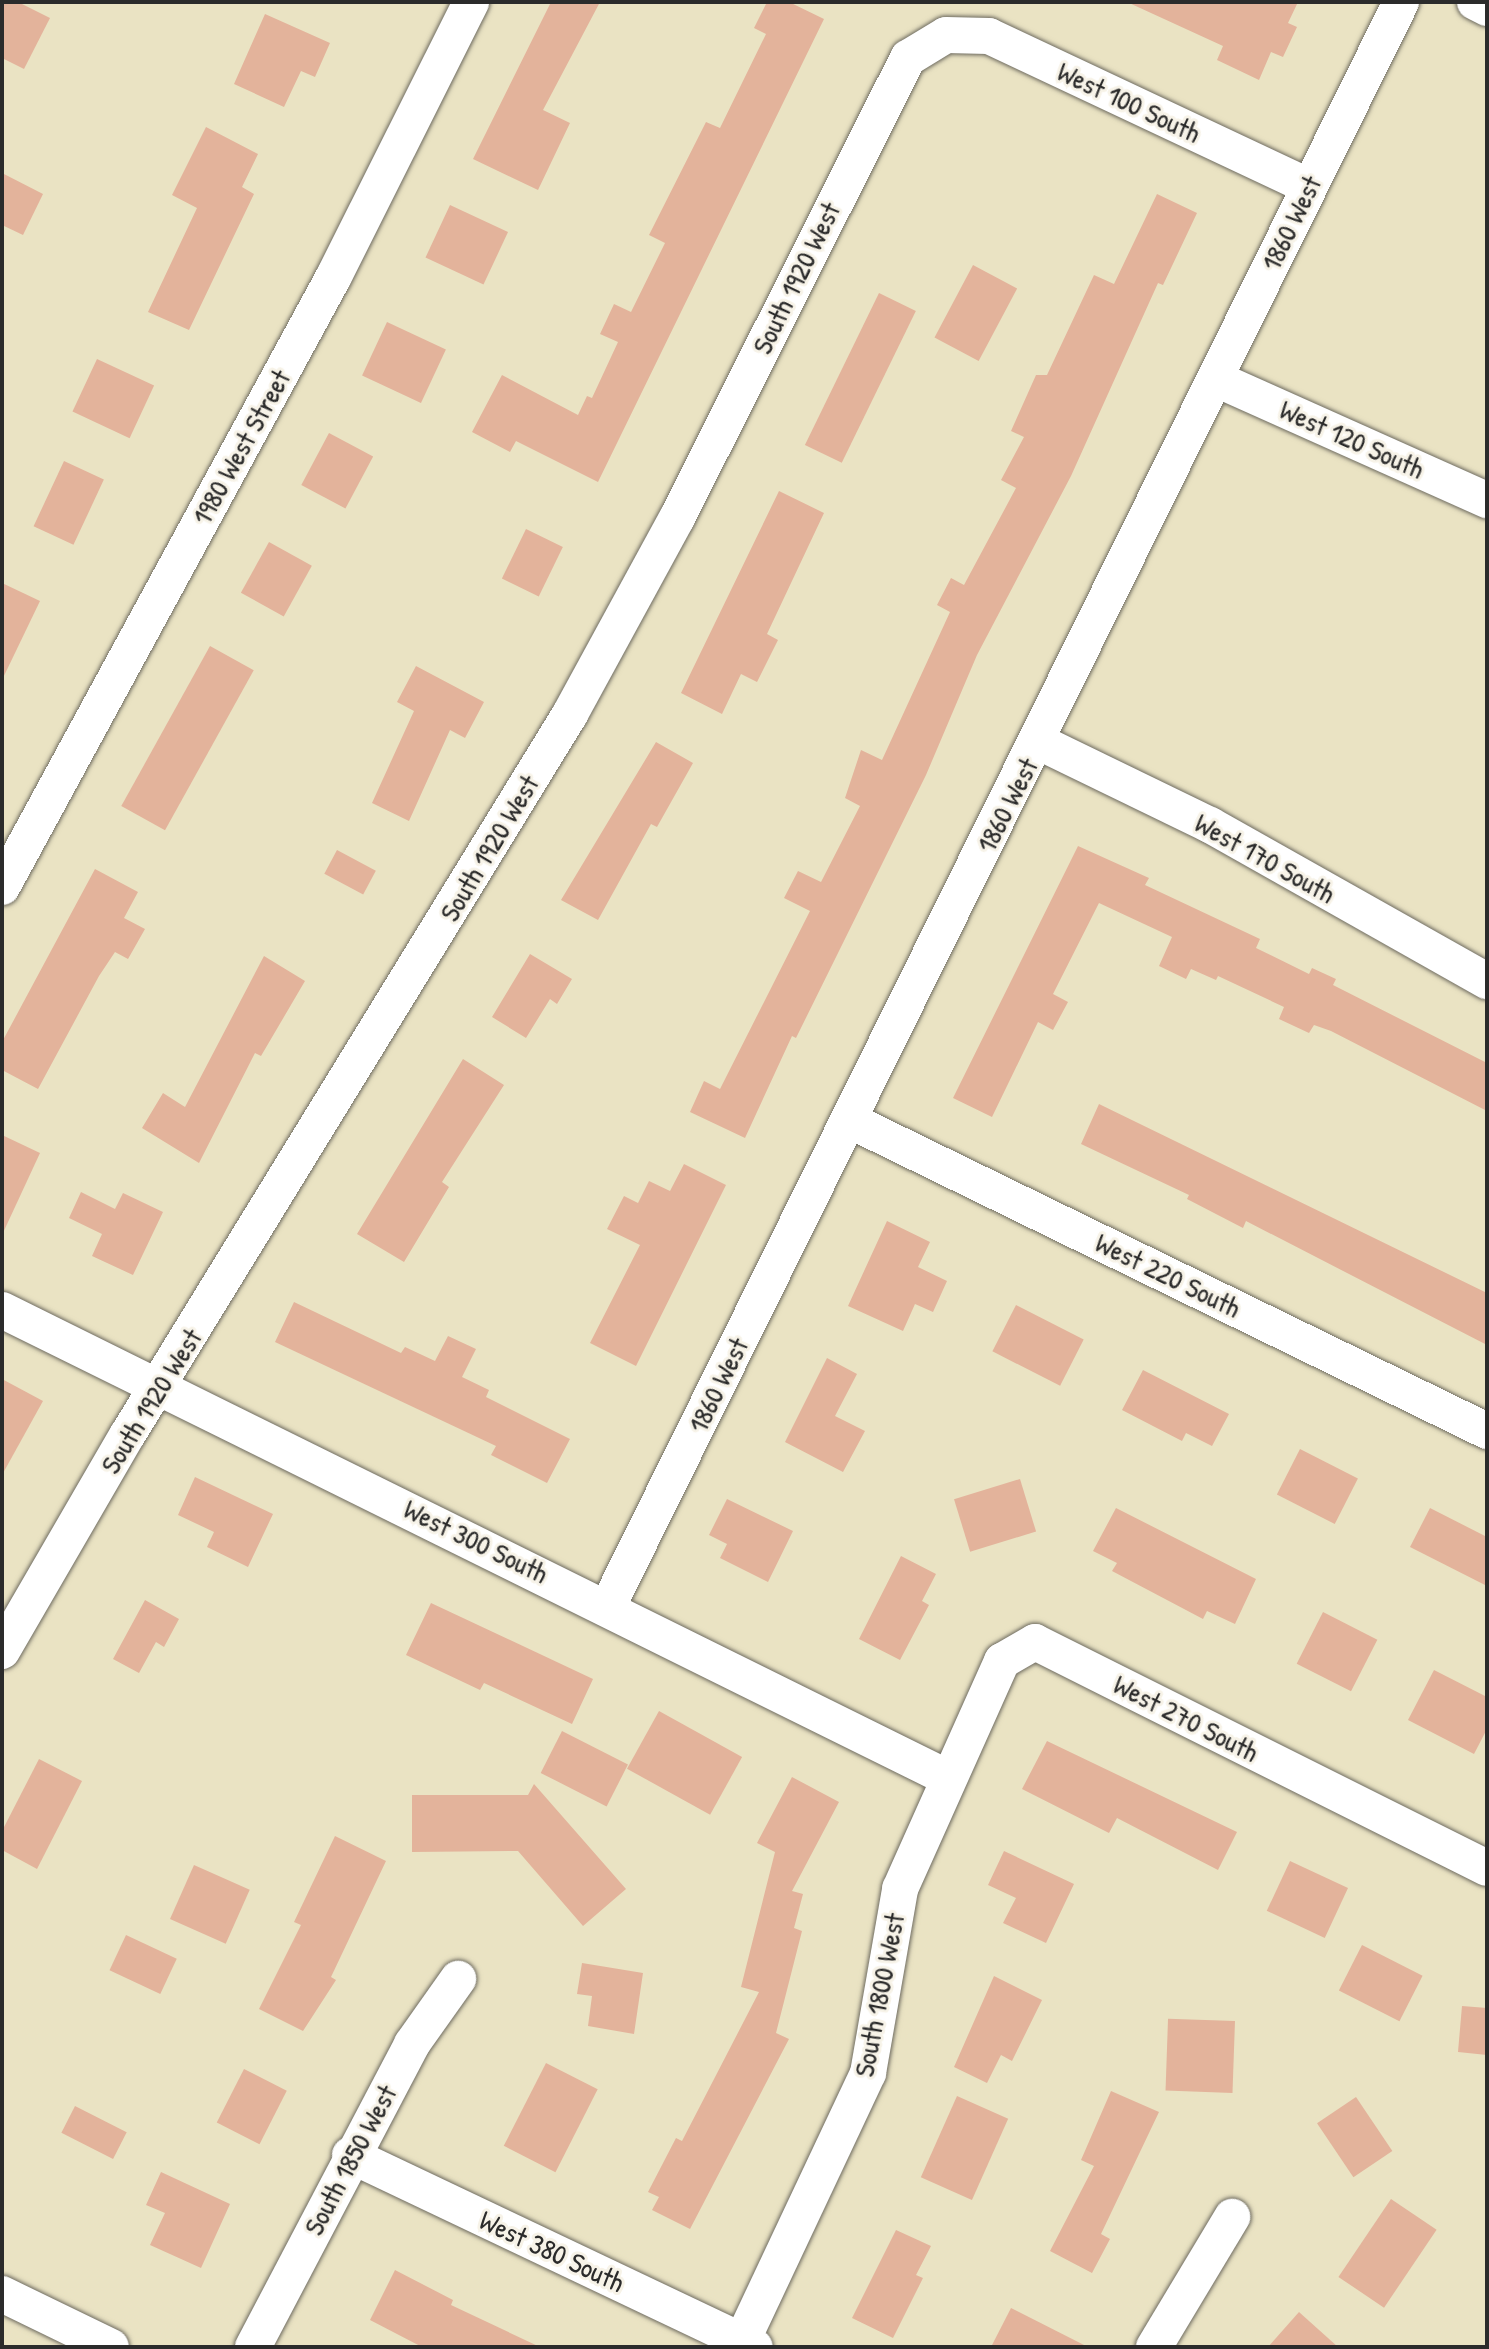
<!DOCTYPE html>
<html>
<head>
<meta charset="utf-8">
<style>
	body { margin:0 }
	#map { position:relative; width:1489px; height:2349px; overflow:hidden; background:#eae3c3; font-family:"Patrick Hand",sans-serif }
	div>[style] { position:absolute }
	.building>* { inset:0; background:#e3b39b; transform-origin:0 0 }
	.roads { filter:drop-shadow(0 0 2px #6e6b60) drop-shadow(0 0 2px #6e6b60) }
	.street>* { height:36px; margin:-18px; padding:0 18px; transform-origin:18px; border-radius:18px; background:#fff }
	span { translate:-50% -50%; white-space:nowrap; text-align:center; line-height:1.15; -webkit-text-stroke:6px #f7f3e8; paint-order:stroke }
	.street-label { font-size:28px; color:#2b2b2b }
	.frame { position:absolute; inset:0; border:4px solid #2b2b2b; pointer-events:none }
</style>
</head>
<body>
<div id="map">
	<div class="building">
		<i style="clip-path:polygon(2px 2px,18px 2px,50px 18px,24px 69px,2px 58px)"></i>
		<i style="clip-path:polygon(551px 2px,600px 2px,543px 110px,570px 123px,538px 190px,473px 159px)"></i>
		<i style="clip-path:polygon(767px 2px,789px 2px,824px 19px,598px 482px,516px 441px,510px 452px,472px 432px,502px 375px,578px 415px,587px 396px,592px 398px,618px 342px,600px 334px,614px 304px,631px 312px,665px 243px,649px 235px,706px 122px,720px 128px,766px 34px,754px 28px)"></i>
		<i style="clip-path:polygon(1127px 2px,1298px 2px,1288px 23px,1297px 27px,1283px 57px,1271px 52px,1259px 80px,1217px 60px,1223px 46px)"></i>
		<i style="clip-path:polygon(265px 14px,330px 43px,315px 77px,301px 71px,284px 107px,234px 84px)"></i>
		<i style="clip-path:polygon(206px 127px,258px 154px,242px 187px,254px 194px,189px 330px,148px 312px,197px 208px,172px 195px)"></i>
		<i style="clip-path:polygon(2px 173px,43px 194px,23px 235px,2px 225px)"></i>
		<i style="clip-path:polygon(1157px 194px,1197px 213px,1163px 285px,1158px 283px,1071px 476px,977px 655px,926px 775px,796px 1038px,792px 1036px,745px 1138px,690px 1112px,704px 1081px,720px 1089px,810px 911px,784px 898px,798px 871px,821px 882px,860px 806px,845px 798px,861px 750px,882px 760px,950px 612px,937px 605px,951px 578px,964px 585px,1016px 488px,1001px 480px,1024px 437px,1011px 431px,1036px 375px,1047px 375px,1094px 275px,1114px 284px)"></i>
		<i style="left:450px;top:205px;width:64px;height:58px;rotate:25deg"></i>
		<i style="left:973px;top:265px;width:50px;height:82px;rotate:28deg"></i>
		<i style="left:879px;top:293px;width:41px;height:169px;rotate:26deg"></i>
		<i style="left:387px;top:322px;width:65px;height:59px;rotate:25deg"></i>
		<i style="left:97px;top:359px;width:63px;height:58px;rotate:25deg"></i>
		<i style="left:329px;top:433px;width:50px;height:59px;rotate:28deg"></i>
		<i style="left:64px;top:461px;width:44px;height:72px;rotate:25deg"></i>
		<i style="clip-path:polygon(779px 491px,824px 513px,767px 634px,778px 640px,757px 682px,741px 674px,722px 714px,681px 693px)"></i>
		<i style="left:526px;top:529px;width:41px;height:55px;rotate:26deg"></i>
		<i style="left:269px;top:542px;width:49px;height:58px;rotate:29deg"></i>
		<i style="clip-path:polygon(2px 583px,40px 601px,2px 680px)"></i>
		<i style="left:210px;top:646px;width:50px;height:183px;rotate:29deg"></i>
		<i style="clip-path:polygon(416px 666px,484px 702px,465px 738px,450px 730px,409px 821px,372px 803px,414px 711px,397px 702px)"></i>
		<i style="clip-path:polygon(656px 742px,693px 763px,657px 827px,651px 824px,598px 920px,561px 900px)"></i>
		<i style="clip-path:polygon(1078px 846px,1149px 878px,1145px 885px,1260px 939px,1256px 948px,1309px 974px,1312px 968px,1336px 979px,1333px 985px,1487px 1063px,1487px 1111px,1331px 1031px,1314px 1025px,1309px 1033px,1279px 1019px,1284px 1007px,1218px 976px,1216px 980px,1191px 969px,1186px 979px,1159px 966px,1172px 937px,1099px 903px,1053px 994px,1068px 1002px,1053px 1030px,1038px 1022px,992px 1117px,953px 1098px)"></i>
		<i style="left:337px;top:850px;width:44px;height:27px;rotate:28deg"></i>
		<i style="clip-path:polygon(95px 869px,138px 892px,124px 918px,145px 929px,128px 959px,115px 952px,99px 976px,38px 1089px,2px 1070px,2px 1042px)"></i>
		<i style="clip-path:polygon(530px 954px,572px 979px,557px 1004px,550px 999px,526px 1038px,492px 1017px)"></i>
		<i style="clip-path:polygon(264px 956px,305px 981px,261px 1056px,255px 1053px,199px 1163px,142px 1128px,163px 1093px,185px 1107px)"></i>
		<i style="clip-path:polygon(463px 1059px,504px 1085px,442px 1182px,449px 1187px,404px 1262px,357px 1234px)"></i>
		<i style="clip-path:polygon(1099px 1104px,1487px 1293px,1487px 1345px,1246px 1221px,1243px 1228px,1187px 1199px,1189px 1195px,1081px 1144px)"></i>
		<i style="clip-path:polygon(2px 1135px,40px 1153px,2px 1235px)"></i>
		<i style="clip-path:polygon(684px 1164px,726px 1185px,636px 1366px,590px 1343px,640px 1245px,607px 1229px,624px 1196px,638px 1203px,649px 1181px,670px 1191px)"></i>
		<i style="clip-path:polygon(81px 1192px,115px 1209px,123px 1193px,163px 1212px,133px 1275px,92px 1256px,102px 1234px,69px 1218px)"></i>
		<i style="clip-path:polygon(887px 1221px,930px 1242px,918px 1267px,947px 1281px,933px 1312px,915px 1304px,903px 1331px,848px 1306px)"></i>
		<i style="clip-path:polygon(294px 1302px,401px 1353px,405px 1347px,435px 1361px,448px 1336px,476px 1349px,462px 1377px,489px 1390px,486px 1397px,570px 1439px,547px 1483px,491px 1455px,496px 1446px,275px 1342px)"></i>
		<i style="left:1016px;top:1305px;width:76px;height:52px;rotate:27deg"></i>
		<i style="clip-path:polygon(827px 1358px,857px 1374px,835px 1416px,865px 1431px,843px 1472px,785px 1442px)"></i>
		<i style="clip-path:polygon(1143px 1370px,1229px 1414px,1212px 1446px,1186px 1433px,1182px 1441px,1122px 1410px)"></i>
		<i style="clip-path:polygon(2px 1379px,43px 1401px,2px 1475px)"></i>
		<i style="left:1300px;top:1449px;width:65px;height:51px;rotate:27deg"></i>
		<i style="clip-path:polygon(195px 1477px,273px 1514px,248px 1567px,207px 1547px,214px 1532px,178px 1515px)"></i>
		<i style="left:1020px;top:1479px;width:55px;height:69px;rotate:73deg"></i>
		<i style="clip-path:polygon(727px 1499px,793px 1531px,768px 1582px,720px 1558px,727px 1544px,709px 1535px)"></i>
		<i style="clip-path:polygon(1116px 1508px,1256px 1579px,1235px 1624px,1207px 1611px,1203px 1619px,1112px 1571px,1117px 1563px,1093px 1551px)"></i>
		<i style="clip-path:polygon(1430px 1508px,1487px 1537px,1487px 1586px,1410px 1547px)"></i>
		<i style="clip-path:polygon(901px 1556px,936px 1574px,922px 1601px,929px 1605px,900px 1660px,859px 1639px)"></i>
		<i style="clip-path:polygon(145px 1600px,179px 1619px,164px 1647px,156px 1642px,139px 1673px,113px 1659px)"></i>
		<i style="clip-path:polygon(431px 1603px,593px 1679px,572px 1724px,484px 1683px,480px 1690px,406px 1655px)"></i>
		<i style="left:1323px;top:1612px;width:61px;height:58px;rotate:27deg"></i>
		<i style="clip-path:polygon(1434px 1670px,1487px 1697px,1487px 1729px,1474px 1754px,1408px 1720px)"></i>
		<i style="left:659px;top:1711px;width:95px;height:66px;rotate:29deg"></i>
		<i style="left:562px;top:1731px;width:74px;height:47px;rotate:27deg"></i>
		<i style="clip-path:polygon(1047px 1741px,1237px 1832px,1218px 1870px,1117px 1818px,1109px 1833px,1022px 1789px)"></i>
		<i style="clip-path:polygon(39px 1759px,82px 1781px,37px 1869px,2px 1850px,2px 1831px)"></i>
		<i style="clip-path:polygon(792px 1777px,839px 1802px,792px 1891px,803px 1894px,794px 1928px,802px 1931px,776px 2033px,789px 2039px,690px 2229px,652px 2210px,659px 2197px,648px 2192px,676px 2138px,682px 2141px,759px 1992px,741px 1987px,775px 1852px,757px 1843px)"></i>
		<i style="clip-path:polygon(534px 1784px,626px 1889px,583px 1926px,518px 1851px,412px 1852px,412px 1795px,528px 1795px)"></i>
		<i style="clip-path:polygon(335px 1836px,386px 1861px,331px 1977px,336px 1980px,303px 2031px,259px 2009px,301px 1925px,294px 1922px)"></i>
		<i style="clip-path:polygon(1004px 1851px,1074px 1884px,1046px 1943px,1003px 1923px,1016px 1898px,988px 1885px)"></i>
		<i style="left:1290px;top:1861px;width:64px;height:55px;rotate:25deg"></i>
		<i style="left:194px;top:1865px;width:61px;height:59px;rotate:24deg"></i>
		<i style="left:126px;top:1935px;width:56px;height:39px;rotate:25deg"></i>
		<i style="left:1362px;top:1945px;width:68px;height:51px;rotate:27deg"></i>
		<i style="clip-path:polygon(582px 1963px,643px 1973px,634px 2034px,588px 2026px,592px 1996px,577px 1994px)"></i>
		<i style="clip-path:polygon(994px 1976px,1042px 2000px,1012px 2061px,1001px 2055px,987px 2083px,954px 2067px)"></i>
		<i style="clip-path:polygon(1462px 2006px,1487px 2008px,1487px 2055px,1458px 2052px)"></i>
		<i style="left:1235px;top:2021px;width:72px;height:67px;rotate:92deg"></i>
		<i style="left:546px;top:2063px;width:58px;height:93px;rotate:27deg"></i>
		<i style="left:244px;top:2069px;width:48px;height:60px;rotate:27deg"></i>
		<i style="clip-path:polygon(1111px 2091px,1159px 2112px,1101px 2234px,1110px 2239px,1092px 2273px,1050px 2251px,1094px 2166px,1081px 2160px)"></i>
		<i style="left:957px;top:2096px;width:56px;height:89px;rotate:24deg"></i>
		<i style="left:1356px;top:2097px;width:65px;height:47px;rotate:56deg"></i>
		<i style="left:75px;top:2106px;width:58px;height:30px;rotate:27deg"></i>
		<i style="clip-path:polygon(161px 2172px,230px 2204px,201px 2268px,150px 2245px,165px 2213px,146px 2205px)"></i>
		<i style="left:1391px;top:2199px;width:55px;height:94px;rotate:34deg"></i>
		<i style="clip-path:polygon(896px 2230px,931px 2246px,916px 2275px,923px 2278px,893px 2338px,852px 2318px)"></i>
		<i style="clip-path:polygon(395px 2270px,453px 2300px,451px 2305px,540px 2347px,422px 2347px,370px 2320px)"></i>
		<i style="clip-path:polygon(1011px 2308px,1088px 2347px,991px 2347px)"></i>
		<i style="clip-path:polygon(1299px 2312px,1338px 2347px,1268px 2347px)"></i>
	</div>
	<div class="roads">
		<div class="street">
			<i style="left:1475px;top:2px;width:13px;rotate:27deg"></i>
			<i style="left:1216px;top:379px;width:297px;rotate:24.1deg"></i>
			<i style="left:1039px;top:742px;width:190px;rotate:25.9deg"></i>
			<i style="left:1210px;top:825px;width:318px;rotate:29.4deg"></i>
			<i style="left:2px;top:887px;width:695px;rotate:-61.48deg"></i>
			<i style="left:334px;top:276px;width:306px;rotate:-63.4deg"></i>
			<i style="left:849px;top:1120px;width:710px;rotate:25.99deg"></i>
			<i style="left:2px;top:1310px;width:1053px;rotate:26.32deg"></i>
			<i style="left:608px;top:1606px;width:1789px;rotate:-63.69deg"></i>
			<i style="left:2px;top:1651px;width:251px;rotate:-59.9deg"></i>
			<i style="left:128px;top:1434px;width:845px;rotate:-58.45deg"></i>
			<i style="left:570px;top:714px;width:223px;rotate:-61.4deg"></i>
			<i style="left:677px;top:518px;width:515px;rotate:-63.34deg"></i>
			<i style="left:908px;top:58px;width:44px;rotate:-31.2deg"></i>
			<i style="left:946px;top:35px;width:43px;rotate:1.3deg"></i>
			<i style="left:989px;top:36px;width:353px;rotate:25.2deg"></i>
			<i style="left:350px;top:2155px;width:448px;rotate:25.4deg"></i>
			<i style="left:2px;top:2294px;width:121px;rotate:25.9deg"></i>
			<i style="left:742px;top:2341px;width:296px;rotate:-64.8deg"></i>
			<i style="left:868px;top:2073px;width:187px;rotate:-80.1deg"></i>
			<i style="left:900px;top:1889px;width:250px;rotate:-65.9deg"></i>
			<i style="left:1002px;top:1661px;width:38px;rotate:-30deg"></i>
			<i style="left:1035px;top:1642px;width:505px;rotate:26.57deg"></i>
			<i style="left:253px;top:2347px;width:342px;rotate:-62.3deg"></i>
			<i style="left:412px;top:2044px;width:80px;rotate:-54.7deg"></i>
			<i style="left:1154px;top:2347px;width:152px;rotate:-59deg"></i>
		</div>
	</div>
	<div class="street-label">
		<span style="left:1129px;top:102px;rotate:25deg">West 100 South</span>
		<span style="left:1291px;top:223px;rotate:-64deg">1860 West</span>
		<span style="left:796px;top:278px;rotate:-64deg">South 1920 West</span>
		<span style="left:1352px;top:439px;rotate:24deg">West 120 South</span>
		<span style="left:241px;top:447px;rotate:-61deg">1980 West Street</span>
		<span style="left:1007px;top:805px;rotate:-63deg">1860 West</span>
		<span style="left:489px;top:848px;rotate:-59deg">South 1920 West</span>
		<span style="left:1265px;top:858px;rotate:29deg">West 170 South</span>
		<span style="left:1168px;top:1275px;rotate:26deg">West 220 South</span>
		<span style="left:718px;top:1385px;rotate:-64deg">1860 West</span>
		<span style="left:151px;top:1401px;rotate:-58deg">South 1920 West</span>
		<span style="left:476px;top:1541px;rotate:26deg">West 300 South</span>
		<span style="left:1186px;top:1718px;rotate:27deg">West 270 South</span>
		<span style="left:879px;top:1995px;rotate:-79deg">South 1800 West</span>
		<span style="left:350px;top:2160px;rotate:-62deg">South 1850 West</span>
		<span style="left:552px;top:2251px;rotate:25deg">West 380 South</span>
	</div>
	<div class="frame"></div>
</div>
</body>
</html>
